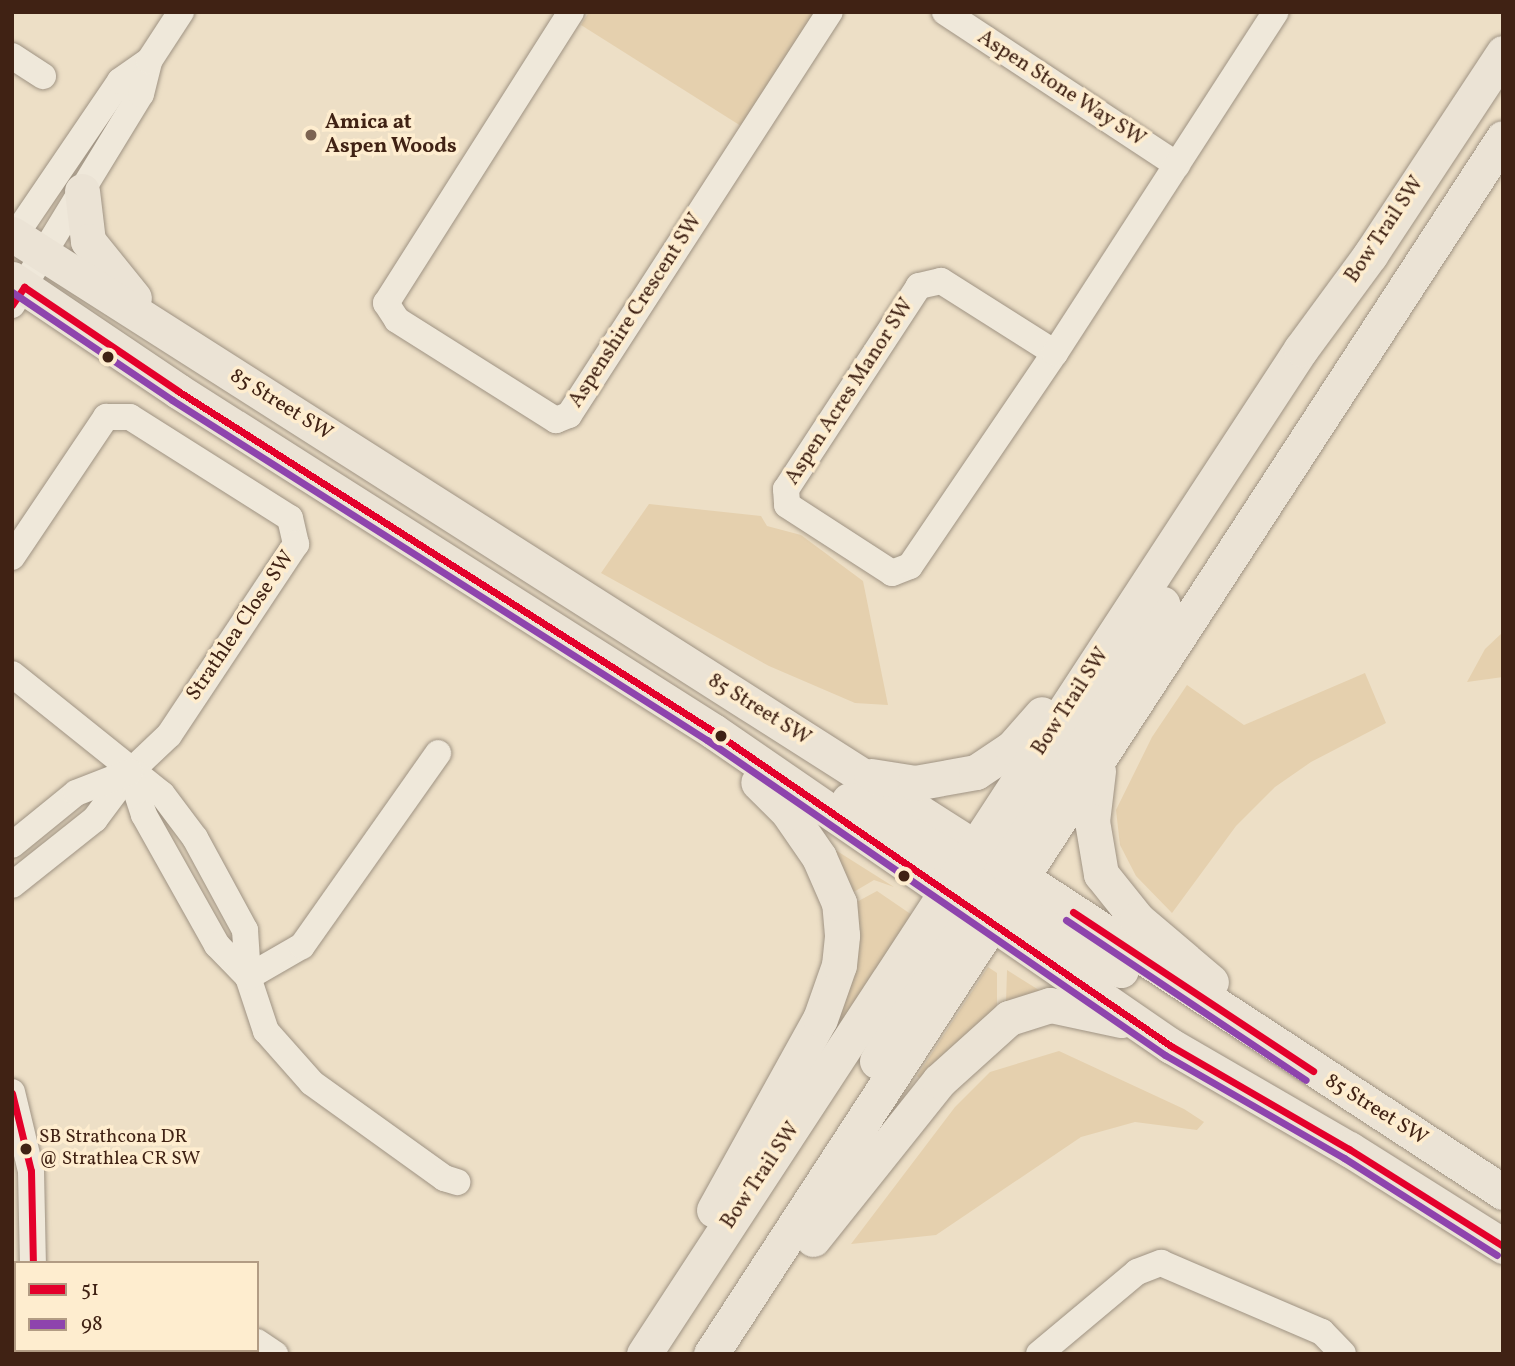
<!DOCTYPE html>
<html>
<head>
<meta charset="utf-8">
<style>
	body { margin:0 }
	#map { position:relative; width:1515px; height:1366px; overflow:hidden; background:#eddfc6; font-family:Vollkorn,serif }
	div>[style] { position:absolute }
	.green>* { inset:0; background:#e5d0ae }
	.roads { filter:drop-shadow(0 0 2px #9f9383) drop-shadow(0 0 2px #9f9383) }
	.minor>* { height:26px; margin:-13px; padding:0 13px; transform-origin:13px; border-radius:13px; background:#efe8da }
	.major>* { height:35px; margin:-17.5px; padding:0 17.5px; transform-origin:17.5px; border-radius:17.5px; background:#ebe3d5 }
	.bus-1>* { height:7px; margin:-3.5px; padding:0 3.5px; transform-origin:3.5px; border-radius:3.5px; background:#e4002b }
	.bus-2>* { height:7px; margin:-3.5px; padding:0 3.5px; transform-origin:3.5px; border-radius:3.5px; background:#8e44ad }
	.dots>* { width:19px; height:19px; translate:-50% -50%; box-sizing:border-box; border:4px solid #feedcf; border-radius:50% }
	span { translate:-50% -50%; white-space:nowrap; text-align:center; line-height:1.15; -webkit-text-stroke:7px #feedcf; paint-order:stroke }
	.bus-label { font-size:19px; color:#402214 }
	.left { translate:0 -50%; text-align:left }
	.street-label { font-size:21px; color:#402214 }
	.poi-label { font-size:21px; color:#402214; font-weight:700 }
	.frame { position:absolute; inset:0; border:14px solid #402214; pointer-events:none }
	.legend { position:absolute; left:14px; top:1261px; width:245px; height:91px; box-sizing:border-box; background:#feedcf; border:2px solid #b29c84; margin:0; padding:9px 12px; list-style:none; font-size:21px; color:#402214 }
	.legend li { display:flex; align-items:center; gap:14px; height:35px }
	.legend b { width:35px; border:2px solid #b29c84 }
</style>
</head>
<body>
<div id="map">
	<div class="green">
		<i style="clip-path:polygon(589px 12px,815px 12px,741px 126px,581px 25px)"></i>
		<i style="clip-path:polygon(649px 504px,761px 516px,767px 526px,801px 535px,863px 581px,888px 705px,855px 703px,769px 666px,601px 573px)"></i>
		<i style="clip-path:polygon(1503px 632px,1503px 677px,1467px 682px,1485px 649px)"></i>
		<i style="clip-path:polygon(1365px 673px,1386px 723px,1311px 762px,1275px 787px,1236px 826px,1172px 913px,1136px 876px,1120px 845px,1116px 810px,1152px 737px,1187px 685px,1244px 725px)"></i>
		<i style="clip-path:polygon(837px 851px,894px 887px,874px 880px,852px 893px,831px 857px)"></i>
		<i style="clip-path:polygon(877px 891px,915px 917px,846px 1024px,839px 1020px,851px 977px,853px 904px)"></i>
		<i style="clip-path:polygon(988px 967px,997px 973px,997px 1014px,924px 1082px,917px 1076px)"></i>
		<i style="clip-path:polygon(1007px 970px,1050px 997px,1006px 1003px)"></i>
		<i style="clip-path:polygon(1059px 1051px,1184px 1109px,1204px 1122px,1197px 1130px,1135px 1122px,1081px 1137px,936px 1235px,851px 1244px,955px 1107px,990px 1072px)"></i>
	</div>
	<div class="roads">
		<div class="minor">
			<i style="left:571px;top:12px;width:345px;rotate:122.4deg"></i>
			<i style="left:386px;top:303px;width:20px;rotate:57deg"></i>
			<i style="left:397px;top:320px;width:188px;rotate:32.2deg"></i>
			<i style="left:556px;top:420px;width:14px;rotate:-21deg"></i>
			<i style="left:569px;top:415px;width:480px;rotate:-57.1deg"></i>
			<i style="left:945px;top:12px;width:278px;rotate:33.4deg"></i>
			<i style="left:12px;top:56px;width:37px;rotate:33deg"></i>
			<i style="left:12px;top:240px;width:192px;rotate:-55.8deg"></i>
			<i style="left:120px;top:81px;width:35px;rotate:-35deg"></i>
			<i style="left:12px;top:305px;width:247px;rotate:-58.6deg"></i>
			<i style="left:141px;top:94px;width:34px;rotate:-76deg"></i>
			<i style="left:149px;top:61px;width:59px;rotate:-56.9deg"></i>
			<i style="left:1055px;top:353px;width:135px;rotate:-147.7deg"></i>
			<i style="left:941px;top:281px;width:23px;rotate:167deg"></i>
			<i style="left:919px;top:286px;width:243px;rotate:123.2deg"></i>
			<i style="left:786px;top:489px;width:16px;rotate:86deg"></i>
			<i style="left:787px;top:505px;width:125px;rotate:32.9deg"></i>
			<i style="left:892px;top:573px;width:19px;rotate:-21deg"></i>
			<i style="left:910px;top:566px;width:258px;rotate:-55.8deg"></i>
			<i style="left:1055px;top:353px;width:406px;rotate:-57.1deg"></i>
			<i style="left:12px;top:557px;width:169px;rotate:-56.1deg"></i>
			<i style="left:106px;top:417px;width:24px"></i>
			<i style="left:130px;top:417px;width:189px;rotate:32.3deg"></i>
			<i style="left:290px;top:518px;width:27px;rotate:77deg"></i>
			<i style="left:296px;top:544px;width:229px;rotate:123.6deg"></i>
			<i style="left:169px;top:735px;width:54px;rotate:136.5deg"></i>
			<i style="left:130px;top:772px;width:59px;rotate:126.7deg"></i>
			<i style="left:95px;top:819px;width:106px;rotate:141.5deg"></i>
			<i style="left:12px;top:674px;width:192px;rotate:38.7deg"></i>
			<i style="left:162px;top:794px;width:55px;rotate:53.1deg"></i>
			<i style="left:195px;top:838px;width:105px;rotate:61.5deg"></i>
			<i style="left:245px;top:930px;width:47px;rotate:86.3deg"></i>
			<i style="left:248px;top:977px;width:57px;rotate:71.6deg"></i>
			<i style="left:266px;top:1031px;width:69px;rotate:48.5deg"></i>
			<i style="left:312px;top:1083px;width:163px;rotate:35.7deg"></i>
			<i style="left:444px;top:1178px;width:14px;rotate:17deg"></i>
			<i style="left:130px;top:772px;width:45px;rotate:72deg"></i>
			<i style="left:144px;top:815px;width:149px;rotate:60.7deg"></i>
			<i style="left:217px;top:945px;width:45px;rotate:45.9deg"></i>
			<i style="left:12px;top:845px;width:82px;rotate:-39.1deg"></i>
			<i style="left:76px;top:793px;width:58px;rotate:-21.3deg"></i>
			<i style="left:248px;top:977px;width:62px;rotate:-29.9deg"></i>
			<i style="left:302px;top:946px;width:236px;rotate:-54.8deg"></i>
			<i style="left:12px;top:1092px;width:81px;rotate:76.5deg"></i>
			<i style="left:31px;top:1171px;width:92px;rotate:88.8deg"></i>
			<i style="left:257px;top:1342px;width:22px;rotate:34deg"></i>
			<i style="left:23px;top:1354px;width:4px;rotate:-90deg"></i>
			<i style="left:1039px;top:1354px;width:128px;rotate:-39.9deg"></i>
			<i style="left:1137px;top:1272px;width:26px;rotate:-21deg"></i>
			<i style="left:1161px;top:1263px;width:175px;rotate:23.2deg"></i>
			<i style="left:1322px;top:1332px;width:30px;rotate:46deg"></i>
		</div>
		<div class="major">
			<i style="left:82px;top:191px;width:50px;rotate:83.2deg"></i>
			<i style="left:88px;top:241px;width:73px;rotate:51.1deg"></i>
			<i style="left:12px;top:234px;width:1176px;rotate:32.5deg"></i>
			<i style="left:1004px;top:866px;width:596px;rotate:33.16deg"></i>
			<i style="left:12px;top:279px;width:200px;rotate:34deg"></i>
			<i style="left:178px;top:391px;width:634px;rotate:32.44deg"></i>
			<i style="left:713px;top:731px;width:556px;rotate:34.52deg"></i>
			<i style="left:1171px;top:1046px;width:206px;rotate:30.1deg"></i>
			<i style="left:1349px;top:1149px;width:182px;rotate:32.2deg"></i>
			<i style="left:1098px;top:771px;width:50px;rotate:96.8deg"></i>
			<i style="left:1092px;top:821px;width:54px;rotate:80.4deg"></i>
			<i style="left:1101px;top:874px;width:58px;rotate:51.3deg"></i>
			<i style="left:1137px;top:919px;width:97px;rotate:40.4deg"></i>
			<i style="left:871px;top:776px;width:45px;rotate:9deg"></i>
			<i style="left:915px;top:783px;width:62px;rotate:-10.2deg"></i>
			<i style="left:976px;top:772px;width:43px;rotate:-33.7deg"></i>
			<i style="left:1012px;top:748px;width:45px;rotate:-48.6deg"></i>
			<i style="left:849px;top:800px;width:112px;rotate:29.6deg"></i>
			<i style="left:994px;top:883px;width:326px;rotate:-58.9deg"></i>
			<i style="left:987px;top:894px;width:154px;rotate:29.6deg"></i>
			<i style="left:877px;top:1061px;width:203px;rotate:-60.2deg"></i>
			<i style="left:714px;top:1210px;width:218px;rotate:-61deg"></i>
			<i style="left:820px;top:1019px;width:57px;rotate:-70.6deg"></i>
			<i style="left:839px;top:965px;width:30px;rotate:-84deg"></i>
			<i style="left:842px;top:935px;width:32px;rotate:-95deg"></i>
			<i style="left:839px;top:903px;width:50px;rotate:-113.5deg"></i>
			<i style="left:819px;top:857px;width:55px;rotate:-124.6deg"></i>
			<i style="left:788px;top:812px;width:42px;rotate:-135deg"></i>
			<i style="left:813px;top:1239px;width:202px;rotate:-51.4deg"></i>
			<i style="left:939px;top:1081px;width:94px;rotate:-42deg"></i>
			<i style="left:1009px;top:1018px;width:43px;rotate:-17.6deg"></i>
			<i style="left:1050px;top:1005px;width:73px;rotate:11.9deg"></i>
			<i style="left:644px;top:1354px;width:1201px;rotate:-56.83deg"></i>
			<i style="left:1301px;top:349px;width:117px;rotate:-53.7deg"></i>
			<i style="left:1370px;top:255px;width:242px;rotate:-56.6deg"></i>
			<i style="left:711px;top:1354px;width:1451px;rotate:-56.92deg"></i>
		</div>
	</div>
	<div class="bus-1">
		<i style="left:12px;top:305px;width:22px;rotate:-56deg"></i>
		<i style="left:24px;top:287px;width:186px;rotate:34deg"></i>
		<i style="left:178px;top:391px;width:634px;rotate:32.44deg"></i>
		<i style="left:713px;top:731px;width:556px;rotate:34.52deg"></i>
		<i style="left:1171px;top:1046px;width:206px;rotate:30.1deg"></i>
		<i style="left:1349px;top:1149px;width:182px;rotate:32.2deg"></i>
		<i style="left:1073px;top:912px;width:288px;rotate:33.5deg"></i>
		<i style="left:12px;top:1093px;width:80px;rotate:76.3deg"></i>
		<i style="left:31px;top:1171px;width:92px;rotate:88.8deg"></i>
	</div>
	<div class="bus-2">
		<i style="left:12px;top:292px;width:193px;rotate:34deg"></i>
		<i style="left:172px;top:400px;width:634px;rotate:32.44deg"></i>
		<i style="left:707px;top:740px;width:556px;rotate:34.52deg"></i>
		<i style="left:1165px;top:1055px;width:207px;rotate:29.9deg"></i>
		<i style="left:1344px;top:1158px;width:181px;rotate:32.4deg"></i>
		<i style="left:1066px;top:920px;width:288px;rotate:33.7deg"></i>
	</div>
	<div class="dots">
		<i style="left:311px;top:135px;background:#7d6452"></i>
		<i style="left:108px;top:357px;background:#402214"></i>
		<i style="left:721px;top:736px;background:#402214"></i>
		<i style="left:904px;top:876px;background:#402214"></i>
		<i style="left:26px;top:1149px;background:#402214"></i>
	</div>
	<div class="bus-label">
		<span class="left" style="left:39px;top:1149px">SB Strathcona DR<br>@ Strathlea CR SW</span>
	</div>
	<div class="street-label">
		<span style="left:1061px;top:89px;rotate:33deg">Aspen Stone Way SW</span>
		<span style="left:1385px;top:230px;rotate:-56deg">Bow Trail SW</span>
		<span style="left:636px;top:311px;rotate:-57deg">Aspenshire Crescent SW</span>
		<span style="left:850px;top:392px;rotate:-57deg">Aspen Acres Manor SW</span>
		<span style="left:281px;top:405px;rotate:32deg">85 Street SW</span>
		<span style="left:241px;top:626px;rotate:-56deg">Strathlea Close SW</span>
		<span style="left:1071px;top:702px;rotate:-57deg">Bow Trail SW</span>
		<span style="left:759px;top:710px;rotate:32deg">85 Street SW</span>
		<span style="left:1376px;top:1110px;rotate:32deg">85 Street SW</span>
		<span style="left:761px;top:1176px;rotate:-56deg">Bow Trail SW</span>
	</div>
	<div class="poi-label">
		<span class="left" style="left:325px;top:135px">Amica at<br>Aspen Woods</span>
	</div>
	<div class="frame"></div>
	<ul class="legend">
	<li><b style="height:9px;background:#e4002b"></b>51</li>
	<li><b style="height:9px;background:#8e44ad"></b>98</li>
	</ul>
</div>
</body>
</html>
